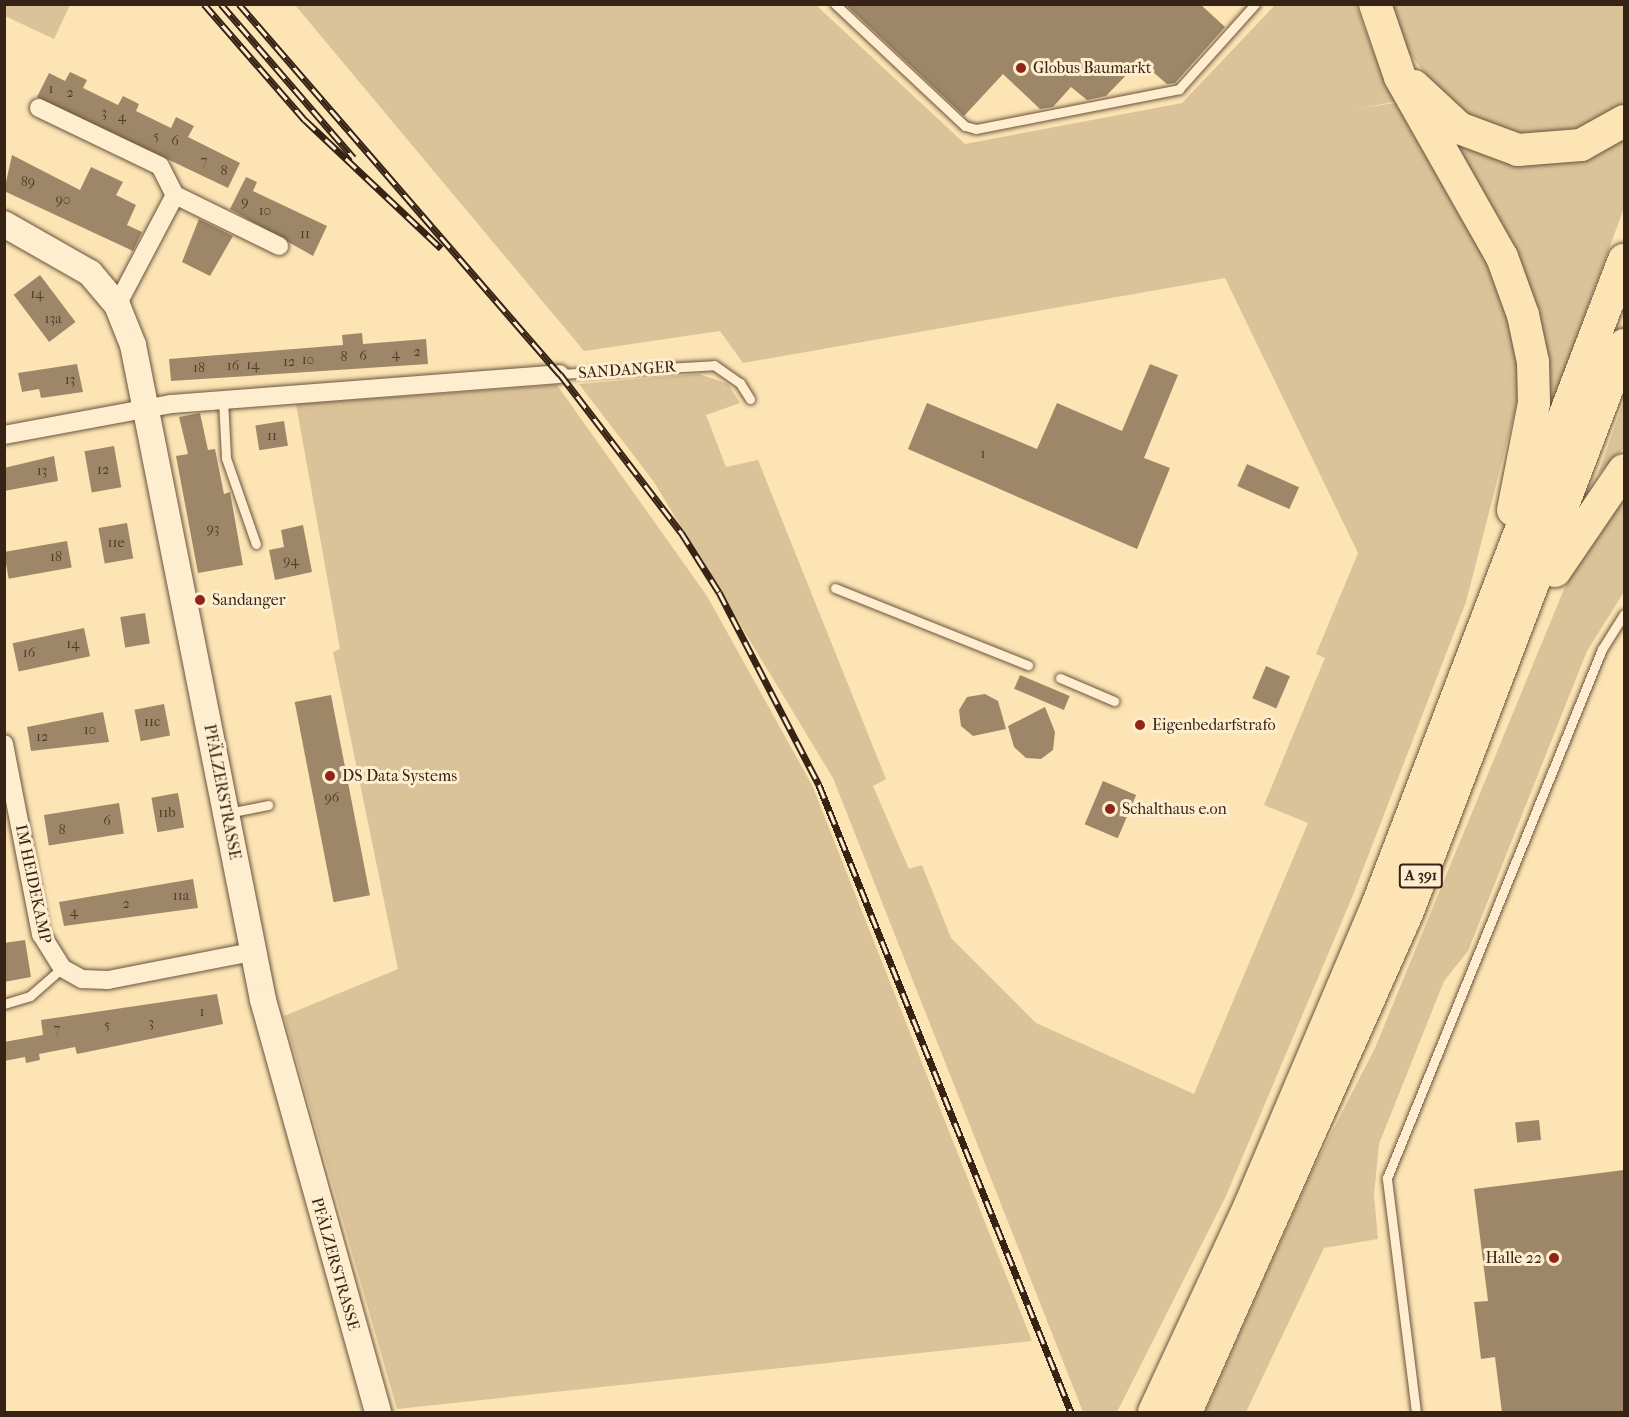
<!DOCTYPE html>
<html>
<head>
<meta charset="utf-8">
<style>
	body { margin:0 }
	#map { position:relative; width:1629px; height:1417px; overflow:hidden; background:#fde4b4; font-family:"IM FELL French Canon",serif }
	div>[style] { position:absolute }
	.green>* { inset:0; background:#dbc399 }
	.building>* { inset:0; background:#9e8768; transform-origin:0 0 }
	.roads { filter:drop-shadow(0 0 2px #68533e) drop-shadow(0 0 2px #68533e) }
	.lane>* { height:9px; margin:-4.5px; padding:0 4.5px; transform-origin:4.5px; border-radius:4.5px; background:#feedce }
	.street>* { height:18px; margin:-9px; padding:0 9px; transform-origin:9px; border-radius:9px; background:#feedce }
	.secondary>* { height:26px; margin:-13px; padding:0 13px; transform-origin:13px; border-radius:13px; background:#feedce }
	.highway>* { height:32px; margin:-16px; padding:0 16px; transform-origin:16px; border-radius:16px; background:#fde4b4 }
	.rail>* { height:7px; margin-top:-3.5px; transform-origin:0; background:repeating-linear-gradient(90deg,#feedce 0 14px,#372316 0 28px); box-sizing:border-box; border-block:2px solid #372316 }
	.dots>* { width:16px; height:16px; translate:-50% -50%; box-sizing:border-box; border:3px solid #feedce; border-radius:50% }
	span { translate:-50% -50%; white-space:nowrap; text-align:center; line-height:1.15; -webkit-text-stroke:6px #feedce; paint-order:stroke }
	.number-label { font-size:14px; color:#513c2a }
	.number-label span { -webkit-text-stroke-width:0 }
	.shield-label span { padding:2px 4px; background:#feedce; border:2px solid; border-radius:4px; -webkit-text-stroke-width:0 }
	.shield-label { font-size:15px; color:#372316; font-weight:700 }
	.poi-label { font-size:16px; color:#372316 }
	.left { translate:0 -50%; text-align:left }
	.right { translate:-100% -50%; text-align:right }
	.street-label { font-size:16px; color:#372316 }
	.frame { position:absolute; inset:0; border:6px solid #372316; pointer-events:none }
</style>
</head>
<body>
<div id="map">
	<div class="green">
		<i style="clip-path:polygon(5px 4px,70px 4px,70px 5px,54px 39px,5px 16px)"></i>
		<i style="clip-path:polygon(295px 5px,816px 5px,965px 144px,1182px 103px,1275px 5px,1356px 5px,1381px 72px,1398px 101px,1357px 109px,1400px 102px,1498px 268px,1526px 368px,1466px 602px,1353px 895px,1226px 1196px,1117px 1412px,1083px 1412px,833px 778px,654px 482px,579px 384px,699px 374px,728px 384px,740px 403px,706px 415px,726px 467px,758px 460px,886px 779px,873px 786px,909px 869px,922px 865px,951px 938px,1036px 1023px,1194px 1094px,1308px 823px,1264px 805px,1325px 658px,1316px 654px,1358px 553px,1225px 278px,743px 363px,720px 331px,584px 351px)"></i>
		<i style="clip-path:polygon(1390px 5px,1624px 5px,1624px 103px,1599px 124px,1552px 135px,1521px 137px,1476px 126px,1447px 101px,1402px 44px)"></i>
		<i style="clip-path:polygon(1624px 123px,1624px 208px,1549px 412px,1547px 368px,1440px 124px,1478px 148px)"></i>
		<i style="clip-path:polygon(557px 385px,707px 596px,812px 785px,1032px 1341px,397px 1409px,284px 1016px,398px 969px,333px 652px,340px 649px,296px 404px)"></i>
		<i style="clip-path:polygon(1624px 401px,1624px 448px,1598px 474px)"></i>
		<i style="clip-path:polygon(1624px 485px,1624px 592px,1587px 651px,1468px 951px,1444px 981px,1379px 1144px,1374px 1195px,1378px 1239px,1324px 1248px,1246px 1412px,1205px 1412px,1313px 1169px,1375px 1048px,1569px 577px)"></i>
	</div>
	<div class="building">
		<i style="clip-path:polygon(845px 4px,1200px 4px,1225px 27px,1175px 83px,1167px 84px,1140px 61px,1106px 96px,1087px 100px,1071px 87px,1053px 107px,1040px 109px,1003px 74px,964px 116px)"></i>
		<i style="clip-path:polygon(70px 72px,87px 80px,83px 88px,118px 105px,123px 96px,139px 104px,136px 111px,171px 128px,176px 117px,194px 126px,188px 137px,240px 163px,228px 188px,37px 97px,49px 73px,65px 81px)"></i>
		<i style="clip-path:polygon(12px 155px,80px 190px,91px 167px,123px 182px,116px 195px,136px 205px,127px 225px,142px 232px,133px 251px,4px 191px)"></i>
		<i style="clip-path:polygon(246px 177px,257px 182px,253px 191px,327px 226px,313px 256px,230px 209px)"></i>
		<i style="clip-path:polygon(199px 219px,233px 236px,210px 276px,182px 262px)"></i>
		<i style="left:40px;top:275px;width:59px;height:33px;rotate:53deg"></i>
		<i style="clip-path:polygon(362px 333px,363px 344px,426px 339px,428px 364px,171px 381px,169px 359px,343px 345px,342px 335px)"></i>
		<i style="clip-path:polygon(77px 364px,83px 392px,41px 398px,39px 389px,22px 392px,18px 373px)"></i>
		<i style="clip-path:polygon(1150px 364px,1178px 375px,1144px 458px,1170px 468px,1137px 549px,908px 449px,927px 403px,1037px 449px,1057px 403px,1122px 431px)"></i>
		<i style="clip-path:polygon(200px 413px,208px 450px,215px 449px,224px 494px,230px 492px,243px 565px,198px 573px,176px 456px,188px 454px,179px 417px)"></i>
		<i style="left:284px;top:421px;width:25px;height:29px;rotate:81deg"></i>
		<i style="left:114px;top:446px;width:42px;height:30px;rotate:80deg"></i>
		<i style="clip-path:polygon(54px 456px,58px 481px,4px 491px,4px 468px)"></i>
		<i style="left:1247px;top:464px;width:57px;height:24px;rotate:24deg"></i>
		<i style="left:127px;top:523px;width:36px;height:29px;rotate:80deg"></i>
		<i style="clip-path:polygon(303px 525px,312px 572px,275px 580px,269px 550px,284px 547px,281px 530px)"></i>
		<i style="left:67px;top:541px;width:27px;height:64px;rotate:80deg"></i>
		<i style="left:145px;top:613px;width:31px;height:25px;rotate:81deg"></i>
		<i style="left:84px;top:628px;width:29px;height:73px;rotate:78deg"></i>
		<i style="left:1266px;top:666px;width:26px;height:35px;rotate:23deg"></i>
		<i style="left:1020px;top:675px;width:54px;height:15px;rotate:23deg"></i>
		<i style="clip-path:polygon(985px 694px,998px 701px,1006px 729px,973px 736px,961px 726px,959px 710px,967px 697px)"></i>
		<i style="left:331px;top:695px;width:204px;height:37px;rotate:79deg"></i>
		<i style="left:164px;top:704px;width:32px;height:30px;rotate:79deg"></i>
		<i style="clip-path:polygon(1045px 707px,1055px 732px,1053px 750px,1041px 759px,1026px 758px,1014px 747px,1008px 726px)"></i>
		<i style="clip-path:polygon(103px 712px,109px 742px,31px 751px,27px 727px)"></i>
		<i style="left:1103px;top:781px;width:36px;height:47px;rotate:23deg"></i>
		<i style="left:178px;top:793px;width:35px;height:27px;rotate:80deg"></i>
		<i style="left:119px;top:803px;width:31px;height:76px;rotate:81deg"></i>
		<i style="clip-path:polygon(193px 879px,198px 908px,64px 926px,59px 902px)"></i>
		<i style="clip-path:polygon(25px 940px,31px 977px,4px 982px,4px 943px)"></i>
		<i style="clip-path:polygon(217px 994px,223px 1024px,77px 1054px,75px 1047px,39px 1054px,40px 1060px,26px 1063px,25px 1057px,4px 1061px,4px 1042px,43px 1035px,41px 1020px)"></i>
		<i style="left:1539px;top:1120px;width:20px;height:24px;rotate:84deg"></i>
		<i style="clip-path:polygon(1624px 1170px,1624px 1413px,1502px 1413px,1495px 1357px,1481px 1359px,1474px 1302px,1488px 1301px,1474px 1189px)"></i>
	</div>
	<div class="roads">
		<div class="lane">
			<i style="left:835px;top:4px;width:178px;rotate:43.2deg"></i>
			<i style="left:965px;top:126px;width:11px;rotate:15deg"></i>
			<i style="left:976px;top:129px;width:207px;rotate:-11.1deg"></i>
			<i style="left:1179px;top:89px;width:114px;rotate:-48.2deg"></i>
			<i style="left:560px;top:374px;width:154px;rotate:-3.3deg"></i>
			<i style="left:714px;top:365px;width:32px;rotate:35deg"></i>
			<i style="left:740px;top:383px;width:19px;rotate:58deg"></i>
			<i style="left:223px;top:400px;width:58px;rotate:87deg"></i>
			<i style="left:226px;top:458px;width:91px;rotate:70.8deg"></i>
			<i style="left:835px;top:588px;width:208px;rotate:21.8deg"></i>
			<i style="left:1060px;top:678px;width:59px;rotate:23.1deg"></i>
			<i style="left:228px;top:813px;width:41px;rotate:-11.3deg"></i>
			<i style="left:4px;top:1004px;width:27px;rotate:-17deg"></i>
			<i style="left:30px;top:996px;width:43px;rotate:-41.2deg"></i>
			<i style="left:1416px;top:1412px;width:236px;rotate:-97.1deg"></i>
			<i style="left:1387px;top:1178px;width:571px;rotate:-67.88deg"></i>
			<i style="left:1602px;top:649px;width:41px;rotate:-57.8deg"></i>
		</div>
		<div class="street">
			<i style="left:39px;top:108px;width:134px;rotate:25.6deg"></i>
			<i style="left:160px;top:166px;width:33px;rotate:63deg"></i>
			<i style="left:117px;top:305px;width:124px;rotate:-62.2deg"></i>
			<i style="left:175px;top:195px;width:116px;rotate:26.1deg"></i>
			<i style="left:4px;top:435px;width:170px;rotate:-10.5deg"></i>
			<i style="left:171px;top:404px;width:390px;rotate:-4.4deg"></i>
			<i style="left:4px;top:744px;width:194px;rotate:79deg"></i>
			<i style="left:41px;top:934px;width:40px;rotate:58deg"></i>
			<i style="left:62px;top:968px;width:23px;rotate:29deg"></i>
			<i style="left:82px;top:979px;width:26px;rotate:2deg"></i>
			<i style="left:108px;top:980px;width:147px;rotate:-11deg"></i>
		</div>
		<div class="secondary">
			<i style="left:4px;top:224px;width:99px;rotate:29.7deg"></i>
			<i style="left:90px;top:273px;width:42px;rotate:49.8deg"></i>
			<i style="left:117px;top:305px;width:43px;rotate:68.2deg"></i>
			<i style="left:133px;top:345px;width:668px;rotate:78.77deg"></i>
			<i style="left:263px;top:1000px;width:428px;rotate:74.4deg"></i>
		</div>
		<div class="highway">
			<i style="left:1375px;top:4px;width:77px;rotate:71.1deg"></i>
			<i style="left:1400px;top:77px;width:207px;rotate:60.5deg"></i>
			<i style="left:1502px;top:257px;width:62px;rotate:70.1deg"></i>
			<i style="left:1523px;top:315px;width:48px;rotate:78deg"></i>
			<i style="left:1533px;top:362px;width:41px;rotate:88.6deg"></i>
			<i style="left:1534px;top:403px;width:109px;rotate:101.1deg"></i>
			<i style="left:1414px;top:86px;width:62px;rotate:43deg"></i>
			<i style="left:1459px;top:128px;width:63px;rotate:20.4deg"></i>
			<i style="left:1518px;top:150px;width:63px;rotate:-4.5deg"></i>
			<i style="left:1581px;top:145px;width:49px;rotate:-29.2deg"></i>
			<i style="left:1555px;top:571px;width:122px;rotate:-55.7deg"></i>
			<i style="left:1154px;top:1412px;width:228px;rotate:-65.1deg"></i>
			<i style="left:1250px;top:1205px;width:325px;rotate:-67deg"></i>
			<i style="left:1377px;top:906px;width:692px;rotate:-69.08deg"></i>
			<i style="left:1186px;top:1412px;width:548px;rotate:-66.1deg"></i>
			<i style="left:1408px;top:911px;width:606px;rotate:-69.11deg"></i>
		</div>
	</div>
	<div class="rail">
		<i style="left:204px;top:4px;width:154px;rotate:49deg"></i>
		<i style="left:305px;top:120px;width:187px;rotate:43.3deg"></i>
		<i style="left:221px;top:4px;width:203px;rotate:49.2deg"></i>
		<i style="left:239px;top:4px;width:490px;rotate:49.1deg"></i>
		<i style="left:560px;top:374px;width:199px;rotate:52.6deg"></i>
		<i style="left:681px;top:532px;width:71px;rotate:57.7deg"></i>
		<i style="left:719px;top:592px;width:217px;rotate:62.6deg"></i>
		<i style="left:819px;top:785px;width:676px;rotate:68.1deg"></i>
	</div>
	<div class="dots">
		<i style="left:1021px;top:68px;background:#8f2418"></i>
		<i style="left:200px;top:600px;background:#8f2418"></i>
		<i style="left:1140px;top:725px;background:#8f2418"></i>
		<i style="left:330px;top:776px;background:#8f2418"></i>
		<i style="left:1110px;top:809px;background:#8f2418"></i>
		<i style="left:1554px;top:1258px;background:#8f2418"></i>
	</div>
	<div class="number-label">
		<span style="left:51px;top:89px">1</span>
		<span style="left:70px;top:93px">2</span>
		<span style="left:104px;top:113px">3</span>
		<span style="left:122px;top:117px">4</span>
		<span style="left:156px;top:136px">5</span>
		<span style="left:175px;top:141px">6</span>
		<span style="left:204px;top:161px">7</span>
		<span style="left:224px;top:171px">8</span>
		<span style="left:28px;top:182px">89</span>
		<span style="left:63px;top:200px">90</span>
		<span style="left:245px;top:202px">9</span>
		<span style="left:265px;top:211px">10</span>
		<span style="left:305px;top:234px">11</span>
		<span style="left:37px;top:294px">14</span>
		<span style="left:53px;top:319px">13a</span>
		<span style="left:417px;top:352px">2</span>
		<span style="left:396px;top:354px">4</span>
		<span style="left:363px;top:356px">6</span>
		<span style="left:344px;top:357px">8</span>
		<span style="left:308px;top:360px">10</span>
		<span style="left:289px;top:362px">12</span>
		<span style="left:253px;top:365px">14</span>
		<span style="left:233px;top:366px">16</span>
		<span style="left:199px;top:368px">18</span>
		<span style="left:70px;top:380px">13</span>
		<span style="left:272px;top:436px">11</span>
		<span style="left:983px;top:454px">1</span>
		<span style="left:103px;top:470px">12</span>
		<span style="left:42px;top:471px">13</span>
		<span style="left:213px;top:529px">93</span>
		<span style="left:116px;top:543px">11e</span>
		<span style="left:56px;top:557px">18</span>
		<span style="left:291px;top:561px">94</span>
		<span style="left:73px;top:644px">14</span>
		<span style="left:29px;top:653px">16</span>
		<span style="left:152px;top:722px">11c</span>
		<span style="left:90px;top:730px">10</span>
		<span style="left:42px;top:737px">12</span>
		<span style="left:332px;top:798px">96</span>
		<span style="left:167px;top:813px">11b</span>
		<span style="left:107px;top:821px">6</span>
		<span style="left:62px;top:830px">8</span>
		<span style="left:181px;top:896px">11a</span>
		<span style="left:126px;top:904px">2</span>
		<span style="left:74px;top:912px">4</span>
		<span style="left:202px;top:1012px">1</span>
		<span style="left:151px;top:1023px">3</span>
		<span style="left:107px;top:1025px">5</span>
		<span style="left:57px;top:1029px">7</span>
	</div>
	<div class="shield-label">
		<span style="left:1421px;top:876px">A 391</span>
	</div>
	<div class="poi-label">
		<span class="left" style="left:1033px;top:68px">Globus Baumarkt</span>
		<span class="left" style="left:212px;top:600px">Sandanger</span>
		<span class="left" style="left:1152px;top:725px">Eigenbedarfstrafo</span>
		<span class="left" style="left:342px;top:776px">DS Data Systems</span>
		<span class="left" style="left:1122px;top:809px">Schalthaus e.on</span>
		<span class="right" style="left:1542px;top:1258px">Halle 22</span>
	</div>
	<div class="street-label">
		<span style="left:627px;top:370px;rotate:-4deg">SANDANGER</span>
		<span style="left:222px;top:792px;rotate:79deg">PFÄLZERSTRASSE</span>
		<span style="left:33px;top:884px;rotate:78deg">IM HEIDEKAMP</span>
		<span style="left:335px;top:1264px;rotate:74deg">PFÄLZERSTRASSE</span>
	</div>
	<div class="frame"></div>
</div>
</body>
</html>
